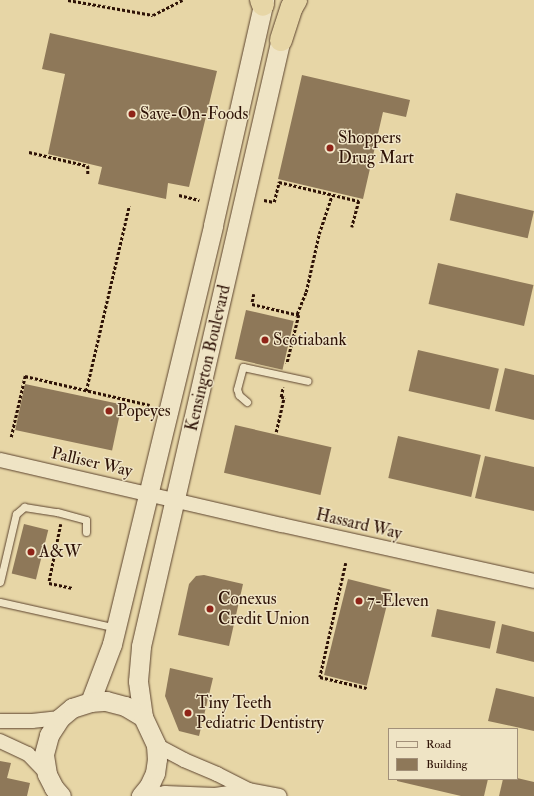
<!DOCTYPE html>
<html>
<head>
<meta charset="utf-8">
<style>
	body { margin:0 }
	#map { position:relative; width:534px; height:796px; overflow:hidden; background:#e7d6a6; font-family:"IM FELL Double Pica",serif }
	div>[style] { position:absolute }
	.building>* { inset:0; background:#8e7859; transform-origin:0 0 }
	.path>* { height:2.5px; margin-top:-1.25px; transform-origin:0; background:repeating-linear-gradient(90deg,#2e1206 0 3px,transparent 0 5px) }
	.roads { filter:drop-shadow(0 0 1px #5c432e) drop-shadow(0 0 1px #5c432e) }
	.service>* { height:7px; margin:-3.5px; padding:0 3.5px; transform-origin:3.5px; border-radius:3.5px; background:#efe4c5 }
	.minor>* { height:14px; margin:-7px; padding:0 7px; transform-origin:7px; border-radius:7px; background:#efe4c5 }
	.secondary>* { height:19px; margin:-9.5px; padding:0 9.5px; transform-origin:9.5px; border-radius:9.5px; background:#efe4c5 }
	.trunk>* { height:22px; margin:-11px; padding:0 11px; transform-origin:11px; border-radius:11px; background:#e7d6a6 }
	.dots>* { width:11px; height:11px; translate:-50% -50%; box-sizing:border-box; border:2px solid #efe4c5; border-radius:50% }
	span { translate:-50% -50%; white-space:nowrap; text-align:center; line-height:1.15; -webkit-text-stroke:3px #efe4c5; paint-order:stroke }
	.poi-label { font-size:17px; color:#2e1206 }
	.left { translate:0 -50%; text-align:left }
	.street-label { font-size:17px; color:#2e1206 }
	.legend { position:absolute; left:388px; top:728px; width:130px; height:52px; box-sizing:border-box; background:#efe4c5; border:1px solid #a29079; margin:0; padding:5px 7px; list-style:none; font-size:12px; color:#2e1206 }
	.legend li { display:flex; align-items:center; gap:8px; height:20px }
	.legend b { width:20px; border:1px solid #a29079 }
</style>
</head>
<body>
<div id="map">
	<div class="building">
		<i style="clip-path:polygon(50px 33px,217px 71px,189px 187px,168px 183px,166px 199px,98px 184px,102px 167px,48px 154px,65px 74px,42px 69px)"></i>
		<i style="clip-path:polygon(302px 75px,410px 100px,406px 117px,383px 112px,363px 199px,278px 179px)"></i>
		<i style="left:456px;top:193px;width:80px;height:28px;rotate:13deg"></i>
		<i style="left:438px;top:263px;width:98px;height:42px;rotate:13deg"></i>
		<i style="left:246px;top:310px;width:49px;height:50px;rotate:13deg"></i>
		<i style="left:418px;top:350px;width:83px;height:42px;rotate:13deg"></i>
		<i style="clip-path:polygon(505px 368px,534px 375px,534px 420px,495px 411px)"></i>
		<i style="left:25px;top:384px;width:99px;height:47px;rotate:12deg"></i>
		<i style="left:235px;top:425px;width:99px;height:49px;rotate:13deg"></i>
		<i style="left:398px;top:436px;width:85px;height:43px;rotate:13deg"></i>
		<i style="clip-path:polygon(485px 456px,534px 467px,534px 511px,475px 498px)"></i>
		<i style="left:24px;top:524px;width:25px;height:51px;rotate:14deg"></i>
		<i style="clip-path:polygon(204px 575px,243px 584px,229px 646px,178px 635px,189px 584px,196px 576px)"></i>
		<i style="left:348px;top:579px;width:44px;height:99px;rotate:14deg"></i>
		<i style="left:437px;top:609px;width:60px;height:28px;rotate:12deg"></i>
		<i style="clip-path:polygon(502px 624px,534px 632px,534px 662px,496px 653px)"></i>
		<i style="clip-path:polygon(170px 668px,213px 678px,199px 736px,179px 731px,165px 696px)"></i>
		<i style="clip-path:polygon(496px 688px,534px 697px,534px 731px,488px 721px)"></i>
		<i style="clip-path:polygon(0 761px,11px 763px,7px 778px,30px 783px,27px 796px,0 796px)"></i>
		<i style="clip-path:polygon(517px 778px,534px 782px,534px 796px,499px 796px,503px 779px)"></i>
		<i style="clip-path:polygon(397px 779px,488px 779px,484px 796px,461px 796px,397px 781px)"></i>
	</div>
	<div class="path">
		<i style="left:68px;top:0;width:86px;rotate:10deg"></i>
		<i style="left:153px;top:15px;width:33px;rotate:-27deg"></i>
		<i style="left:29px;top:152px;width:61px;rotate:13.3deg"></i>
		<i style="left:88px;top:166px;width:9px;rotate:90deg"></i>
		<i style="left:179px;top:195px;width:21px;rotate:14deg"></i>
		<i style="left:264px;top:200px;width:10px;rotate:11deg"></i>
		<i style="left:274px;top:202px;width:21px;rotate:-76deg"></i>
		<i style="left:279px;top:182px;width:82px;rotate:13.4deg"></i>
		<i style="left:359px;top:201px;width:27px;rotate:105deg"></i>
		<i style="left:254px;top:294px;width:10px;rotate:101deg"></i>
		<i style="left:252px;top:304px;width:48px;rotate:13.2deg"></i>
		<i style="left:299px;top:315px;width:50px;rotate:103.8deg"></i>
		<i style="left:297px;top:314px;width:24px;rotate:-68deg"></i>
		<i style="left:306px;top:292px;width:59px;rotate:-77.4deg"></i>
		<i style="left:319px;top:234px;width:41px;rotate:-71.6deg"></i>
		<i style="left:86px;top:391px;width:190px;rotate:-76.9deg"></i>
		<i style="left:276px;top:432px;width:35px;rotate:-77deg"></i>
		<i style="left:284px;top:398px;width:3px;rotate:-162deg"></i>
		<i style="left:281px;top:397px;width:10px;rotate:-79deg"></i>
		<i style="left:11px;top:437px;width:63px;rotate:-77.1deg"></i>
		<i style="left:25px;top:376px;width:128px;rotate:13.1deg"></i>
		<i style="left:61px;top:524px;width:60px;rotate:101.5deg"></i>
		<i style="left:49px;top:583px;width:24px;rotate:12deg"></i>
		<i style="left:346px;top:563px;width:117px;rotate:102.8deg"></i>
		<i style="left:320px;top:677px;width:48px;rotate:13.2deg"></i>
	</div>
	<div class="roads">
		<div class="service">
			<i style="left:247px;top:402px;width:11px;rotate:-139deg"></i>
			<i style="left:239px;top:395px;width:6px;rotate:-108deg"></i>
			<i style="left:237px;top:389px;width:23px;rotate:-75deg"></i>
			<i style="left:243px;top:367px;width:66px;rotate:12.2deg"></i>
			<i style="left:0;top:582px;width:70px;rotate:-76.8deg"></i>
			<i style="left:16px;top:514px;width:11px;rotate:-41deg"></i>
			<i style="left:24px;top:507px;width:33px;rotate:9deg"></i>
			<i style="left:57px;top:512px;width:30px;rotate:15deg"></i>
			<i style="left:86px;top:520px;width:12px;rotate:90deg"></i>
			<i style="left:0;top:602px;width:119px;rotate:12.6deg"></i>
		</div>
		<div class="minor">
			<i style="left:0;top:460px;width:289px;rotate:13deg"></i>
			<i style="left:282px;top:525px;width:258px;rotate:12.5deg"></i>
			<i style="left:0;top:721px;width:32px"></i>
			<i style="left:32px;top:721px;width:28px;rotate:-6deg"></i>
			<i style="left:0;top:741px;width:31px;rotate:25deg"></i>
			<i style="left:28px;top:754px;width:28px;rotate:46deg"></i>
			<i style="left:156px;top:745px;width:32px;rotate:28deg"></i>
			<i style="left:184px;top:760px;width:36px;rotate:23deg"></i>
			<i style="left:217px;top:774px;width:36px;rotate:27deg"></i>
			<i style="left:148px;top:796px;width:17px;rotate:-10deg"></i>
			<i style="left:165px;top:793px;width:50px;rotate:2.3deg"></i>
			<i style="left:215px;top:795px;width:34px;rotate:-8deg"></i>
			<i style="left:249px;top:790px;width:31px;rotate:11deg"></i>
		</div>
		<div class="secondary">
			<i style="left:90px;top:702px;width:62px;rotate:-69.2deg"></i>
			<i style="left:112px;top:644px;width:431px;rotate:-76.4deg"></i>
			<i style="left:213px;top:225px;width:231px;rotate:-77.2deg"></i>
			<i style="left:143px;top:717px;width:36px;rotate:-98deg"></i>
			<i style="left:138px;top:681px;width:35px;rotate:-85deg"></i>
			<i style="left:141px;top:646px;width:637px;rotate:-77.03deg"></i>
			<i style="left:61px;top:796px;width:11px;rotate:-131deg"></i>
			<i style="left:54px;top:788px;width:16px;rotate:-117deg"></i>
			<i style="left:47px;top:774px;width:20px;rotate:-99deg"></i>
			<i style="left:44px;top:754px;width:20px;rotate:-75deg"></i>
			<i style="left:49px;top:735px;width:20px;rotate:-57deg"></i>
			<i style="left:60px;top:718px;width:16px;rotate:-40deg"></i>
			<i style="left:72px;top:708px;width:19px;rotate:-18deg"></i>
			<i style="left:90px;top:702px;width:16px;rotate:-4deg"></i>
			<i style="left:106px;top:701px;width:20px;rotate:15deg"></i>
			<i style="left:125px;top:706px;width:21px;rotate:31deg"></i>
			<i style="left:143px;top:717px;width:31px;rotate:65deg"></i>
			<i style="left:156px;top:745px;width:14px;rotate:86deg"></i>
			<i style="left:157px;top:759px;width:14px;rotate:98deg"></i>
			<i style="left:155px;top:773px;width:14px;rotate:115deg"></i>
			<i style="left:149px;top:786px;width:13px;rotate:129deg"></i>
		</div>
		<div class="trunk">
			<i style="left:261px;top:0;width:5px;rotate:68deg"></i>
			<i style="left:281px;top:40px;width:35px;rotate:-72deg"></i>
			<i style="left:292px;top:7px;width:8px;rotate:-60deg"></i>
		</div>
	</div>
	<div class="dots">
		<i style="left:132px;top:114px;background:#8f2418"></i>
		<i style="left:330px;top:148px;background:#8f2418"></i>
		<i style="left:265px;top:340px;background:#8f2418"></i>
		<i style="left:109px;top:411px;background:#8f2418"></i>
		<i style="left:31px;top:552px;background:#8f2418"></i>
		<i style="left:359px;top:601px;background:#8f2418"></i>
		<i style="left:210px;top:609px;background:#8f2418"></i>
		<i style="left:188px;top:713px;background:#8f2418"></i>
	</div>
	<div class="poi-label">
		<span class="left" style="left:140px;top:114px">Save-On-Foods</span>
		<span class="left" style="left:338px;top:148px">Shoppers<br>Drug Mart</span>
		<span class="left" style="left:273px;top:340px">Scotiabank</span>
		<span class="left" style="left:117px;top:411px">Popeyes</span>
		<span class="left" style="left:39px;top:552px">A&amp;W</span>
		<span class="left" style="left:218px;top:609px">Conexus<br>Credit Union</span>
		<span class="left" style="left:367px;top:601px">7-Eleven</span>
		<span class="left" style="left:196px;top:713px">Tiny Teeth<br>Pediatric Dentistry</span>
	</div>
	<div class="street-label">
		<span style="left:208px;top:358px;rotate:-77deg">Kensington Boulevard</span>
		<span style="left:92px;top:462px;rotate:13deg">Palliser Way</span>
		<span style="left:359px;top:524px;rotate:13deg">Hassard Way</span>
	</div>
	<ul class="legend">
	<li><b style="height:5px;background:#efe4c5"></b>Road</li>
	<li><b style="height:11px;background:#8e7859"></b>Building</li>
	</ul>
</div>
</body>
</html>
